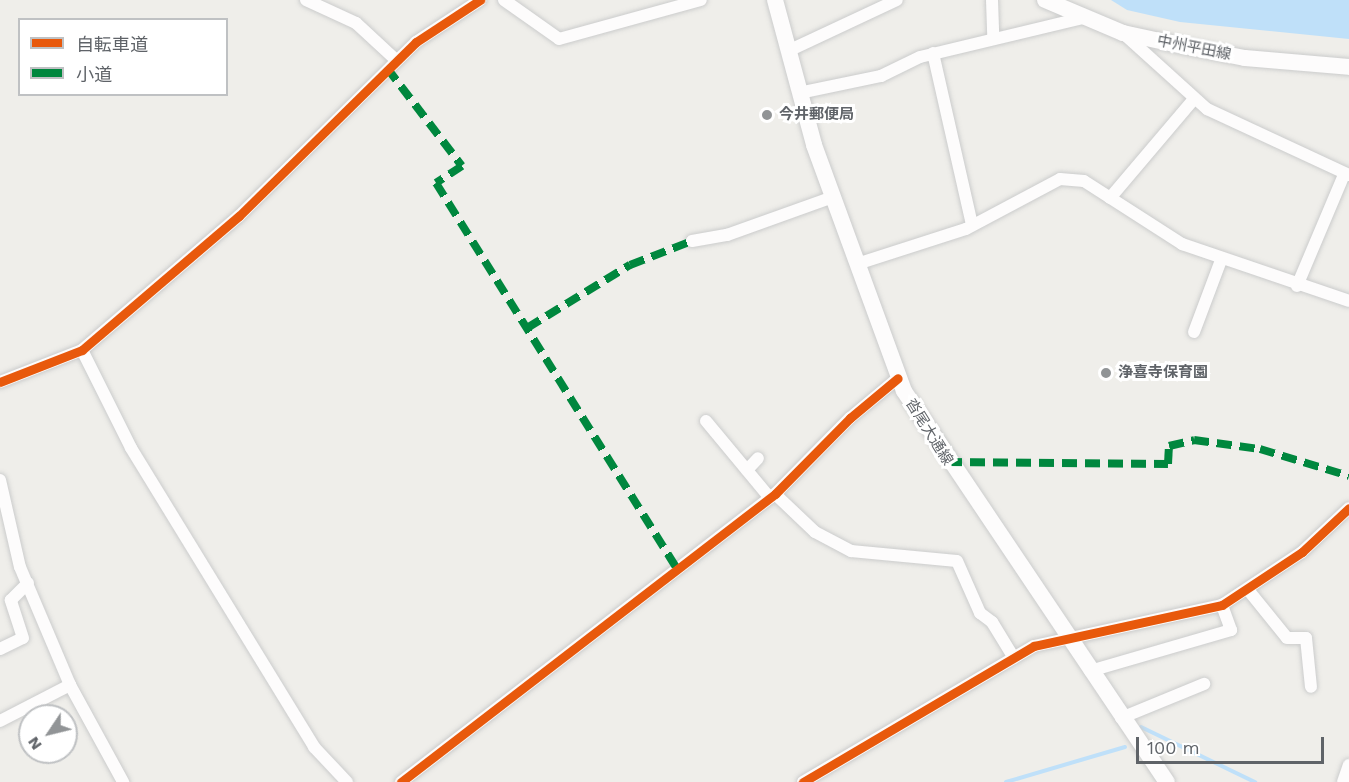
<!DOCTYPE html>
<html>
<head>
<meta charset="utf-8">
<style>
	body { margin:0 }
	#map { position:relative; width:1349px; height:782px; overflow:hidden; background:#efeeea; font-family:"Work Sans","Noto Sans JP",sans-serif }
	div>[style] { position:absolute }
	.water>* { inset:0; background:#bfe0f9 }
	.stream>* { height:4px; margin:-2px; padding:0 2px; transform-origin:2px; border-radius:2px; background:#bfe0f9 }
	.roads { filter:drop-shadow(0 0 2px #cbcccc) drop-shadow(0 0 2px #cbcccc) }
	.minor>* { height:12px; margin:-6px; padding:0 6px; transform-origin:6px; border-radius:6px; background:#fdfcfc }
	.secondary>* { height:16px; margin:-8px; padding:0 8px; transform-origin:8px; border-radius:8px; background:#fdfcfc }
	.quiet>* { height:8px; margin-top:-4px; transform-origin:0; background:repeating-linear-gradient(90deg,#00873e 0 15px,transparent 0 23px) }
	.cycleway>* { height:9px; margin:-4.5px; padding:0 4.5px; transform-origin:4.5px; border-radius:4.5px; background:#e8590c }
	.dots>* { width:16px; height:16px; translate:-50% -50%; box-sizing:border-box; border:3px solid #fff; border-radius:50% }
	span { translate:-50% -50%; white-space:nowrap; text-align:center; line-height:1.15; -webkit-text-stroke:6px #fff; paint-order:stroke }
	.street-label { font-size:15px; color:#5f6368 }
	.poi-label { font-size:15px; color:#5f6368; font-weight:700 }
	.left { translate:0 -50%; text-align:left }
	.legend { position:absolute; left:18px; top:18px; width:210px; height:78px; box-sizing:border-box; background:#fff; border:2px solid #bfc1c3; margin:0; padding:8px 10px; list-style:none; font-size:18px; color:#5f6368 }
	.legend li { display:flex; align-items:center; gap:12px; height:30px }
	.legend b { width:30px; border:2px solid #bfc1c3 }
	.north { position:absolute; left:18px; top:704px; width:60px; height:60px; box-sizing:border-box; background:#fff; border:2px solid #bfc1c3; border-radius:50%; rotate:235deg; font-size:16px; font-weight:700; line-height:24px; text-align:center; color:#5f6368 }
	.north::after { content:''; display:block; margin:auto; width:21px; height:27px; background:#919496; clip-path:polygon(50% 0,100% 100%,50% 72%,0 100%) }
	.scale { position:absolute; left:1136px; top:737px; width:188px; height:27px; box-sizing:border-box; border:3px solid #5f6368; border-top:0; padding-left:8px; font-size:18px; line-height:21px; white-space:nowrap; color:#5f6368; -webkit-text-stroke:4px #fff; paint-order:stroke }
</style>
</head>
<body>
<div id="map">
	<div class="water">
		<i style="clip-path:polygon(1111px 0,1349px 0,1349px 39px,1180px 22px,1127px 10px)"></i>
	</div>
	<div class="stream">
		<i style="left:1141px;top:727px;width:127px;rotate:25.8deg"></i>
		<i style="left:1006px;top:782px;width:124px;rotate:-16.4deg"></i>
	</div>
	<div class="roads">
		<div class="minor">
			<i style="left:306px;top:0;width:55px;rotate:24.7deg"></i>
			<i style="left:356px;top:23px;width:54px;rotate:42.8deg"></i>
			<i style="left:504px;top:0;width:67px;rotate:35.3deg"></i>
			<i style="left:559px;top:39px;width:147px;rotate:-15.4deg"></i>
			<i style="left:992px;top:0;width:37px;rotate:88deg"></i>
			<i style="left:1124px;top:34px;width:112px;rotate:42.1deg"></i>
			<i style="left:1207px;top:109px;width:157px;rotate:24.9deg"></i>
			<i style="left:788px;top:51px;width:120px;rotate:-25.1deg"></i>
			<i style="left:933px;top:53px;width:176px;rotate:77.2deg"></i>
			<i style="left:799px;top:93px;width:84px;rotate:-11.7deg"></i>
			<i style="left:881px;top:76px;width:43px;rotate:-26deg"></i>
			<i style="left:920px;top:57px;width:171px;rotate:-13.5deg"></i>
			<i style="left:1110px;top:198px;width:128px;rotate:-49.7deg"></i>
			<i style="left:692px;top:241px;width:36px;rotate:-10deg"></i>
			<i style="left:727px;top:235px;width:113px;rotate:-19.7deg"></i>
			<i style="left:860px;top:263px;width:111px;rotate:-17.8deg"></i>
			<i style="left:966px;top:229px;width:106px;rotate:-28deg"></i>
			<i style="left:1060px;top:179px;width:24px;rotate:5deg"></i>
			<i style="left:1084px;top:181px;width:117px;rotate:32.7deg"></i>
			<i style="left:1182px;top:244px;width:176px;rotate:18.8deg"></i>
			<i style="left:1297px;top:286px;width:121px;rotate:-67.1deg"></i>
			<i style="left:1194px;top:332px;width:77px;rotate:-69.4deg"></i>
			<i style="left:82px;top:350px;width:110px;rotate:63.4deg"></i>
			<i style="left:131px;top:448px;width:351px;rotate:58.5deg"></i>
			<i style="left:314px;top:747px;width:48px;rotate:46.7deg"></i>
			<i style="left:0;top:382px;width:88px;rotate:-21.3deg"></i>
			<i style="left:82px;top:350px;width:206px;rotate:-40.5deg"></i>
			<i style="left:239px;top:216px;width:248px;rotate:-44.5deg"></i>
			<i style="left:416px;top:42px;width:77px;rotate:-33.3deg"></i>
			<i style="left:706px;top:421px;width:100px;rotate:50.3deg"></i>
			<i style="left:747px;top:470px;width:16px;rotate:-47deg"></i>
			<i style="left:0;top:480px;width:89px;rotate:77.1deg"></i>
			<i style="left:20px;top:567px;width:128px;rotate:67deg"></i>
			<i style="left:70px;top:685px;width:111px;rotate:61.3deg"></i>
			<i style="left:775px;top:494px;width:55px;rotate:43.5deg"></i>
			<i style="left:815px;top:532px;width:41px;rotate:27.8deg"></i>
			<i style="left:851px;top:551px;width:106px;rotate:5.4deg"></i>
			<i style="left:957px;top:561px;width:57px;rotate:66.1deg"></i>
			<i style="left:980px;top:613px;width:15px;rotate:37deg"></i>
			<i style="left:992px;top:622px;width:42px;rotate:58.6deg"></i>
			<i style="left:1249px;top:591px;width:60px;rotate:51deg"></i>
			<i style="left:1287px;top:638px;width:19px"></i>
			<i style="left:1306px;top:638px;width:49px;rotate:84.2deg"></i>
			<i style="left:0;top:649px;width:25px;rotate:-26deg"></i>
			<i style="left:23px;top:638px;width:40px;rotate:-108deg"></i>
			<i style="left:11px;top:600px;width:24px;rotate:-45deg"></i>
			<i style="left:1090px;top:671px;width:147px;rotate:-16.2deg"></i>
			<i style="left:1231px;top:630px;width:27px;rotate:-110deg"></i>
			<i style="left:1121px;top:718px;width:90px;rotate:-22.3deg"></i>
			<i style="left:0;top:721px;width:79px;rotate:-27.2deg"></i>
			<i style="left:401px;top:782px;width:472px;rotate:-37.6deg"></i>
			<i style="left:775px;top:494px;width:107px;rotate:-45.4deg"></i>
			<i style="left:850px;top:418px;width:62px;rotate:-39.8deg"></i>
			<i style="left:803px;top:782px;width:268px;rotate:-30.5deg"></i>
			<i style="left:1034px;top:646px;width:192px;rotate:-12.3deg"></i>
			<i style="left:1222px;top:605px;width:96px;rotate:-33.5deg"></i>
			<i style="left:1302px;top:552px;width:64px;rotate:-43.1deg"></i>
			<i style="left:1343px;top:782px;width:18px;rotate:-71deg"></i>
		</div>
		<div class="secondary">
			<i style="left:775px;top:0;width:150px;rotate:74.9deg"></i>
			<i style="left:814px;top:145px;width:262px;rotate:69.9deg"></i>
			<i style="left:904px;top:391px;width:471px;rotate:56.1deg"></i>
			<i style="left:1045px;top:0;width:85px;rotate:22.9deg"></i>
			<i style="left:1123px;top:33px;width:52px;rotate:12.2deg"></i>
			<i style="left:1174px;top:44px;width:72px;rotate:11.2deg"></i>
			<i style="left:1245px;top:58px;width:104px;rotate:4.9deg"></i>
		</div>
	</div>
	<div class="quiet">
		<i style="left:387px;top:68px;width:123px;rotate:52.6deg"></i>
		<i style="left:462px;top:166px;width:31px;rotate:147deg"></i>
		<i style="left:436px;top:183px;width:455px;rotate:58deg"></i>
		<i style="left:527px;top:328px;width:121px;rotate:-31.5deg"></i>
		<i style="left:630px;top:265px;width:66px;rotate:-21.2deg"></i>
		<i style="left:947px;top:462px;width:221px;rotate:0.5deg"></i>
		<i style="left:1168px;top:464px;width:18px;rotate:-87deg"></i>
		<i style="left:1169px;top:446px;width:26px;rotate:-13deg"></i>
		<i style="left:1194px;top:440px;width:67px;rotate:7.8deg"></i>
		<i style="left:1260px;top:449px;width:93px;rotate:16.9deg"></i>
	</div>
	<div class="cycleway">
		<i style="left:0;top:382px;width:88px;rotate:-21.3deg"></i>
		<i style="left:82px;top:350px;width:206px;rotate:-40.5deg"></i>
		<i style="left:239px;top:216px;width:248px;rotate:-44.5deg"></i>
		<i style="left:416px;top:42px;width:77px;rotate:-33.3deg"></i>
		<i style="left:401px;top:782px;width:472px;rotate:-37.6deg"></i>
		<i style="left:775px;top:494px;width:107px;rotate:-45.4deg"></i>
		<i style="left:850px;top:418px;width:62px;rotate:-39.8deg"></i>
		<i style="left:803px;top:782px;width:268px;rotate:-30.5deg"></i>
		<i style="left:1034px;top:646px;width:192px;rotate:-12.3deg"></i>
		<i style="left:1222px;top:605px;width:96px;rotate:-33.5deg"></i>
		<i style="left:1302px;top:552px;width:64px;rotate:-43.1deg"></i>
	</div>
	<div class="dots">
		<i style="left:767px;top:115px;background:#919496"></i>
		<i style="left:1106px;top:373px;background:#919496"></i>
	</div>
	<div class="street-label">
		<span style="left:1194px;top:48px;rotate:11deg">中州平田線</span>
		<span style="left:929px;top:432px;rotate:58deg">沓尾大通線</span>
	</div>
	<div class="poi-label">
		<span class="left" style="left:779px;top:115px">今井郵便局</span>
		<span class="left" style="left:1118px;top:373px">浄喜寺保育園</span>
	</div>
	<ul class="legend">
	<li><b style="height:8px;background:#e8590c"></b>自転車道</li>
	<li><b style="height:8px;background:#00873e"></b>小道</li>
	</ul>
	<div class="north">N</div>
	<div class="scale">100 m</div>
</div>
</body>
</html>
